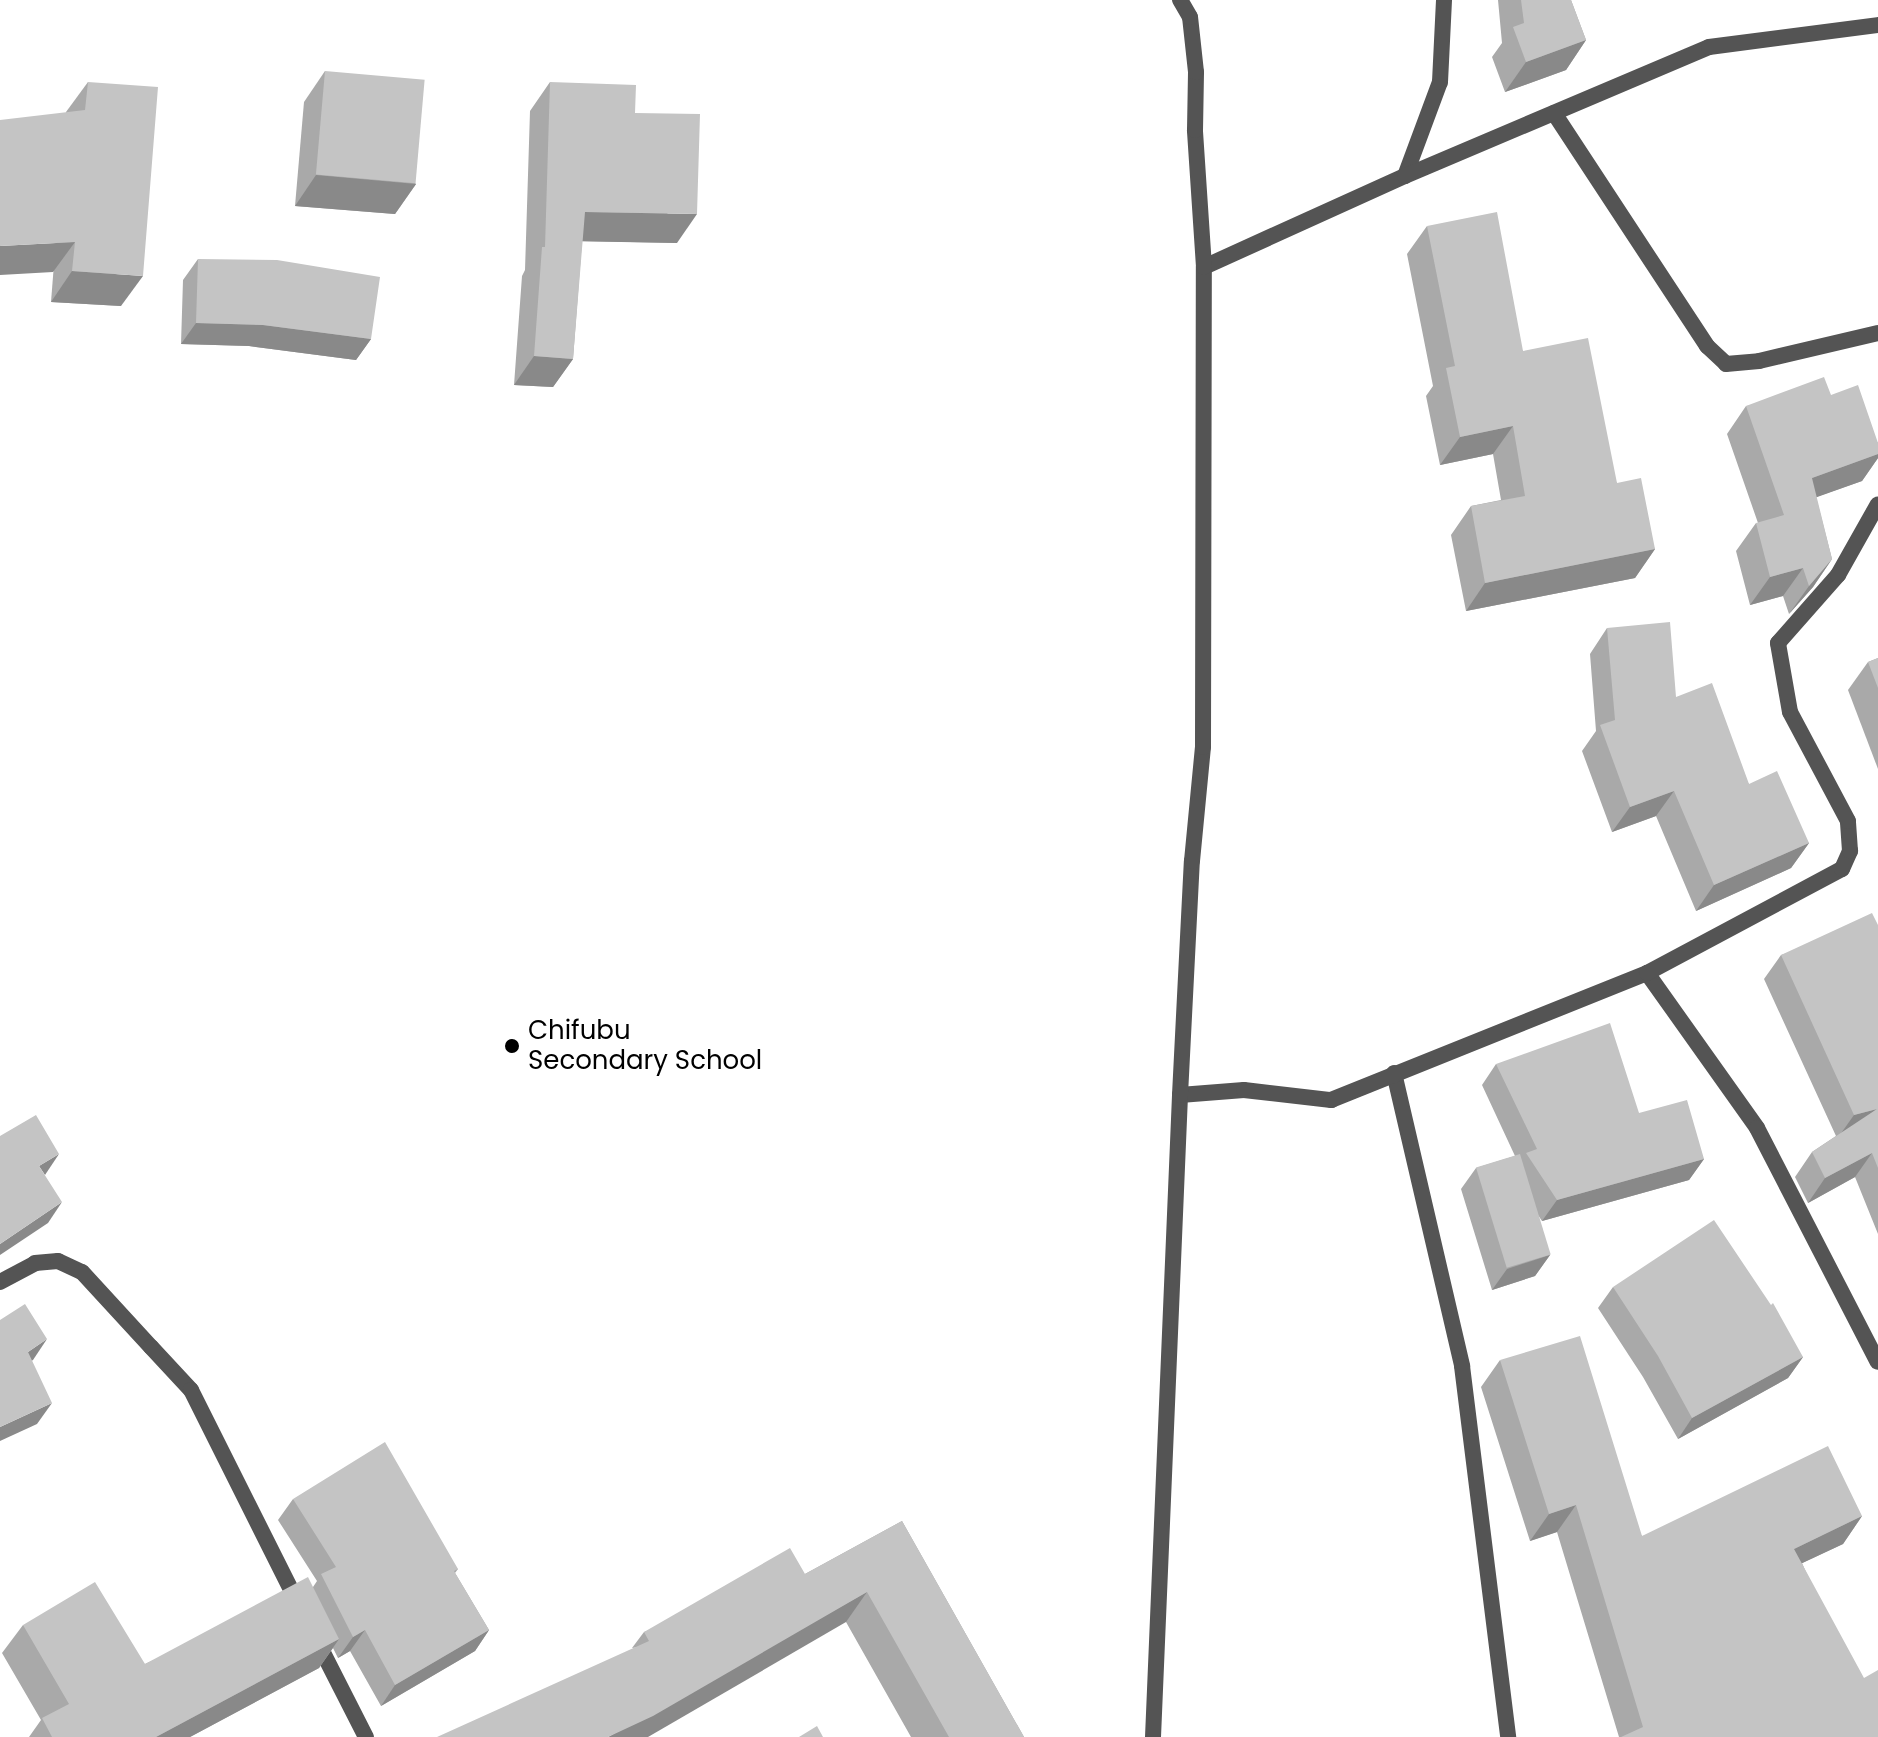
<!DOCTYPE html>
<html>
<head>
<meta charset="utf-8">
<style>
	body { margin:0 }
	#map { position:relative; width:1878px; height:1737px; overflow:hidden; background:#fff; font-family:Poppins,sans-serif }
	div>[style] { position:absolute }
	.service>* { height:16px; margin:-8px; padding:0 8px; transform-origin:8px; border-radius:8px; background:#545454 }
	.minor>* { height:16px; margin:-8px; padding:0 8px; transform-origin:8px; border-radius:8px; background:#545454 }
	.wall>* { inset:0; background:#a9a9a9 }
	.shaded-wall>* { inset:0; background:#898989 }
	.building>* { inset:0; background:#c4c4c4; transform-origin:0 0 }
	.dots>* { width:22px; height:22px; translate:-50% -50%; box-sizing:border-box; border:4px solid #fff; border-radius:50% }
	span { translate:-50% -50%; white-space:nowrap; text-align:center; line-height:1.15; -webkit-text-stroke:6px #fff; paint-order:stroke }
	.poi-label { font-size:26px; color:#000 }
	.left { translate:0 -50%; text-align:left }
</style>
</head>
<body>
<div id="map">
	<div class="service">
		<i style="left:0;top:1282px;width:40px;rotate:-28deg"></i>
		<i style="left:35px;top:1263px;width:23px;rotate:-5deg"></i>
		<i style="left:58px;top:1261px;width:26px;rotate:25deg"></i>
		<i style="left:82px;top:1272px;width:102px;rotate:47.4deg"></i>
		<i style="left:151px;top:1347px;width:59px;rotate:47.1deg"></i>
		<i style="left:191px;top:1390px;width:239px;rotate:63.4deg"></i>
		<i style="left:316px;top:1639px;width:110px;rotate:63deg"></i>
	</div>
	<div class="minor">
		<i style="left:1554px;top:113px;width:279px;rotate:56.7deg"></i>
		<i style="left:1707px;top:346px;width:26px;rotate:43deg"></i>
		<i style="left:1726px;top:364px;width:33px;rotate:-5deg"></i>
		<i style="left:1759px;top:361px;width:122px;rotate:-13.2deg"></i>
		<i style="left:1405px;top:176px;width:100px;rotate:-69.6deg"></i>
		<i style="left:1440px;top:82px;width:82px;rotate:-87.2deg"></i>
		<i style="left:1204px;top:267px;width:221px;rotate:-24.4deg"></i>
		<i style="left:1405px;top:176px;width:330px;rotate:-23deg"></i>
		<i style="left:1709px;top:47px;width:170px;rotate:-7.4deg"></i>
		<i style="left:1647px;top:973px;width:190px;rotate:54.6deg"></i>
		<i style="left:1757px;top:1128px;width:263px;rotate:62.7deg"></i>
		<i style="left:1394px;top:1073px;width:301px;rotate:76.9deg"></i>
		<i style="left:1462px;top:1366px;width:374px;rotate:82.9deg"></i>
		<i style="left:1180px;top:1095px;width:64px;rotate:-4.5deg"></i>
		<i style="left:1244px;top:1090px;width:88px;rotate:6.6deg"></i>
		<i style="left:1331px;top:1100px;width:341px;rotate:-21.9deg"></i>
		<i style="left:1647px;top:973px;width:221px;rotate:-28.1deg"></i>
		<i style="left:1842px;top:869px;width:20px;rotate:-66deg"></i>
		<i style="left:1850px;top:851px;width:30px;rotate:-94deg"></i>
		<i style="left:1848px;top:821px;width:123px;rotate:-118deg"></i>
		<i style="left:1790px;top:712px;width:70px;rotate:-99.9deg"></i>
		<i style="left:1778px;top:643px;width:91px;rotate:-48.6deg"></i>
		<i style="left:1838px;top:575px;width:81px;rotate:-60.6deg"></i>
		<i style="left:1153px;top:1737px;width:643px;rotate:-87.59deg"></i>
		<i style="left:1180px;top:1095px;width:234px;rotate:-87.1deg"></i>
		<i style="left:1192px;top:861px;width:115px;rotate:-84.5deg"></i>
		<i style="left:1203px;top:747px;width:480px;rotate:-89.9deg"></i>
		<i style="left:1204px;top:267px;width:137px;rotate:-93.8deg"></i>
		<i style="left:1195px;top:130px;width:58px;rotate:-89deg"></i>
		<i style="left:1196px;top:72px;width:55px;rotate:-96.2deg"></i>
		<i style="left:1190px;top:17px;width:20px;rotate:-120deg"></i>
	</div>
	<div class="wall">
		<i style="clip-path:polygon(1498px 0,1571px 0,1586px 40px,1566px 70px,1505px 92px,1492px 57px,1502px 43px)"></i>
		<i style="clip-path:polygon(325px 71px,416px 184px,395px 214px,295px 206px,304px 102px)"></i>
		<i style="clip-path:polygon(88px 82px,121px 306px,51px 302px,66px 112px)"></i>
		<i style="clip-path:polygon(550px 82px,635px 113px,677px 243px,582px 241px,573px 359px,553px 387px,514px 385px,522px 276px,525px 270px,530px 111px)"></i>
		<i style="clip-path:polygon(1427px 226px,1523px 351px,1617px 483px,1655px 549px,1635px 578px,1466px 611px,1451px 535px,1471px 506px,1501px 500px,1493px 454px,1440px 465px,1426px 396px,1433px 386px,1407px 254px)"></i>
		<i style="clip-path:polygon(198px 259px,371px 339px,356px 360px,249px 346px,181px 344px,183px 280px)"></i>
		<i style="clip-path:polygon(1831px 395px,1878px 443px,1878px 458px,1862px 481px,1816px 497px,1832px 559px,1813px 587px,1789px 614px,1783px 596px,1750px 605px,1736px 551px,1756px 523px,1758px 523px,1727px 434px,1746px 406px)"></i>
		<i style="clip-path:polygon(1607px 628px,1749px 784px,1809px 843px,1791px 868px,1696px 911px,1656px 816px,1612px 832px,1582px 751px,1596px 731px,1590px 654px)"></i>
		<i style="clip-path:polygon(1878px 658px,1878px 769px,1848px 690px,1868px 662px)"></i>
		<i style="clip-path:polygon(1878px 925px,1878px 1234px,1855px 1177px,1808px 1203px,1795px 1177px,1812px 1152px,1836px 1136px,1764px 979px,1781px 955px)"></i>
		<i style="clip-path:polygon(1496px 1064px,1639px 1113px,1704px 1159px,1689px 1180px,1542px 1221px,1538px 1215px,1550px 1255px,1535px 1276px,1492px 1290px,1461px 1189px,1476px 1168px,1515px 1156px,1482px 1085px)"></i>
		<i style="clip-path:polygon(1613px 1287px,1803px 1357px,1788px 1378px,1678px 1439px,1643px 1377px,1598px 1308px)"></i>
		<i style="clip-path:polygon(1500px 1360px,1642px 1536px,1862px 1516px,1843px 1544px,1802px 1563px,1878px 1737px,1619px 1737px,1557px 1532px,1530px 1541px,1481px 1387px)"></i>
		<i style="clip-path:polygon(293px 1499px,458px 1569px,455px 1573px,489px 1630px,475px 1651px,381px 1706px,350px 1651px,338px 1658px,333px 1648px,319px 1668px,190px 1737px,29px 1737px,41px 1720px,2px 1653px,23px 1625px,145px 1664px,313px 1587px,317px 1581px,278px 1520px)"></i>
		<i style="clip-path:polygon(902px 1521px,1024px 1737px,911px 1737px,846px 1622px,632px 1648px,644px 1632px,805px 1574px)"></i>
	</div>
	<div class="shaded-wall">
		<i style="clip-path:polygon(1586px 40px,1566px 70px,1505px 92px,1526px 62px)"></i>
		<i style="clip-path:polygon(316px 175px,416px 184px,395px 214px,295px 206px)"></i>
		<i style="clip-path:polygon(585px 212px,697px 214px,677px 243px,565px 241px)"></i>
		<i style="clip-path:polygon(75px 242px,53px 272px,0 275px,0 246px)"></i>
		<i style="clip-path:polygon(72px 271px,143px 276px,121px 306px,51px 302px)"></i>
		<i style="clip-path:polygon(196px 323px,263px 325px,371px 339px,356px 360px,249px 346px,181px 344px)"></i>
		<i style="clip-path:polygon(534px 356px,573px 359px,553px 387px,514px 385px)"></i>
		<i style="clip-path:polygon(1513px 426px,1493px 454px,1440px 465px,1460px 437px)"></i>
		<i style="clip-path:polygon(1878px 454px,1878px 458px,1862px 481px,1792px 506px,1812px 478px)"></i>
		<i style="clip-path:polygon(1655px 549px,1635px 578px,1466px 611px,1485px 583px)"></i>
		<i style="clip-path:polygon(1832px 559px,1813px 587px,1789px 614px,1809px 586px)"></i>
		<i style="clip-path:polygon(1803px 568px,1783px 596px,1750px 605px,1770px 577px)"></i>
		<i style="clip-path:polygon(1674px 791px,1656px 816px,1612px 832px,1630px 807px)"></i>
		<i style="clip-path:polygon(1809px 843px,1791px 868px,1696px 911px,1714px 885px)"></i>
		<i style="clip-path:polygon(1877px 1109px,1837px 1139px,1854px 1115px)"></i>
		<i style="clip-path:polygon(1872px 1153px,1855px 1177px,1808px 1203px,1825px 1178px)"></i>
		<i style="clip-path:polygon(59px 1154px,45px 1175px,39px 1166px)"></i>
		<i style="clip-path:polygon(1704px 1159px,1689px 1180px,1542px 1221px,1557px 1200px)"></i>
		<i style="clip-path:polygon(62px 1202px,48px 1223px,0 1255px,0 1244px)"></i>
		<i style="clip-path:polygon(1550px 1255px,1535px 1276px,1492px 1290px,1507px 1269px)"></i>
		<i style="clip-path:polygon(47px 1339px,33px 1360px,13px 1373px,28px 1352px)"></i>
		<i style="clip-path:polygon(1803px 1357px,1788px 1378px,1678px 1439px,1692px 1418px)"></i>
		<i style="clip-path:polygon(52px 1403px,37px 1424px,0 1441px,0 1427px)"></i>
		<i style="clip-path:polygon(1576px 1505px,1557px 1532px,1530px 1541px,1549px 1514px)"></i>
		<i style="clip-path:polygon(1862px 1516px,1843px 1544px,1775px 1576px,1794px 1549px)"></i>
		<i style="clip-path:polygon(867px 1592px,846px 1622px,648px 1737px,608px 1737px)"></i>
		<i style="clip-path:polygon(365px 1630px,350px 1651px,338px 1658px,353px 1637px)"></i>
		<i style="clip-path:polygon(489px 1630px,475px 1651px,381px 1706px,395px 1685px)"></i>
		<i style="clip-path:polygon(339px 1639px,319px 1668px,190px 1737px,156px 1737px)"></i>
	</div>
	<div class="building">
		<i style="clip-path:polygon(1521px 0,1571px 0,1586px 40px,1526px 62px,1513px 27px,1524px 23px)"></i>
		<i style="left:325px;top:71px;width:100px;height:104px;rotate:5deg"></i>
		<i style="clip-path:polygon(88px 82px,158px 87px,143px 276px,72px 271px,75px 242px,0 246px,0 120px,85px 110px)"></i>
		<i style="clip-path:polygon(550px 82px,636px 85px,635px 113px,700px 114px,697px 214px,585px 212px,573px 359px,534px 356px,542px 247px,545px 247px)"></i>
		<i style="clip-path:polygon(1497px 212px,1523px 351px,1588px 338px,1617px 483px,1641px 478px,1655px 549px,1485px 583px,1471px 506px,1525px 496px,1513px 426px,1460px 437px,1446px 368px,1455px 366px,1427px 226px)"></i>
		<i style="clip-path:polygon(198px 259px,277px 260px,380px 277px,371px 339px,263px 325px,196px 323px)"></i>
		<i style="clip-path:polygon(1824px 377px,1831px 395px,1858px 385px,1878px 443px,1878px 454px,1812px 478px,1832px 559px,1809px 586px,1803px 568px,1770px 577px,1756px 523px,1784px 515px,1746px 406px)"></i>
		<i style="clip-path:polygon(1670px 622px,1676px 697px,1712px 683px,1749px 784px,1777px 771px,1809px 843px,1714px 885px,1674px 791px,1630px 807px,1600px 725px,1615px 720px,1607px 628px)"></i>
		<i style="clip-path:polygon(1878px 658px,1878px 688px,1868px 662px)"></i>
		<i style="clip-path:polygon(1872px 913px,1878px 925px,1878px 1168px,1872px 1153px,1825px 1178px,1812px 1152px,1877px 1109px,1854px 1115px,1781px 955px)"></i>
		<i style="clip-path:polygon(1610px 1023px,1639px 1113px,1687px 1100px,1704px 1159px,1557px 1200px,1526px 1153px,1537px 1149px,1496px 1064px)"></i>
		<i style="clip-path:polygon(36px 1115px,59px 1154px,39px 1166px,62px 1202px,0 1244px,0 1136px)"></i>
		<i style="left:1520px;top:1154px;width:105px;height:46px;rotate:73deg"></i>
		<i style="clip-path:polygon(1714px 1220px,1771px 1305px,1773px 1303px,1803px 1357px,1692px 1418px,1658px 1356px,1613px 1287px)"></i>
		<i style="clip-path:polygon(25px 1304px,47px 1339px,28px 1352px,52px 1403px,0 1427px,0 1320px)"></i>
		<i style="clip-path:polygon(1580px 1336px,1642px 1536px,1828px 1446px,1862px 1516px,1794px 1549px,1864px 1678px,1878px 1670px,1878px 1737px,1621px 1737px,1643px 1727px,1576px 1505px,1549px 1514px,1500px 1360px)"></i>
		<i style="clip-path:polygon(385px 1442px,458px 1569px,454px 1571px,489px 1630px,395px 1685px,365px 1630px,353px 1637px,321px 1574px,336px 1567px,293px 1499px)"></i>
		<i style="clip-path:polygon(902px 1521px,1024px 1737px,949px 1737px,867px 1592px,653px 1716px,608px 1737px,437px 1737px,649px 1641px,644px 1632px,790px 1548px,805px 1574px)"></i>
		<i style="clip-path:polygon(308px 1577px,339px 1639px,156px 1737px,52px 1737px,42px 1718px,69px 1704px,23px 1625px,95px 1582px,145px 1664px)"></i>
		<i style="clip-path:polygon(817px 1726px,823px 1737px,799px 1737px)"></i>
	</div>
	<div class="dots">
		<i style="left:512px;top:1046px;background:#000"></i>
	</div>
	<div class="poi-label">
		<span class="left" style="left:528px;top:1046px">Chifubu<br>Secondary School</span>
	</div>
</div>
</body>
</html>
